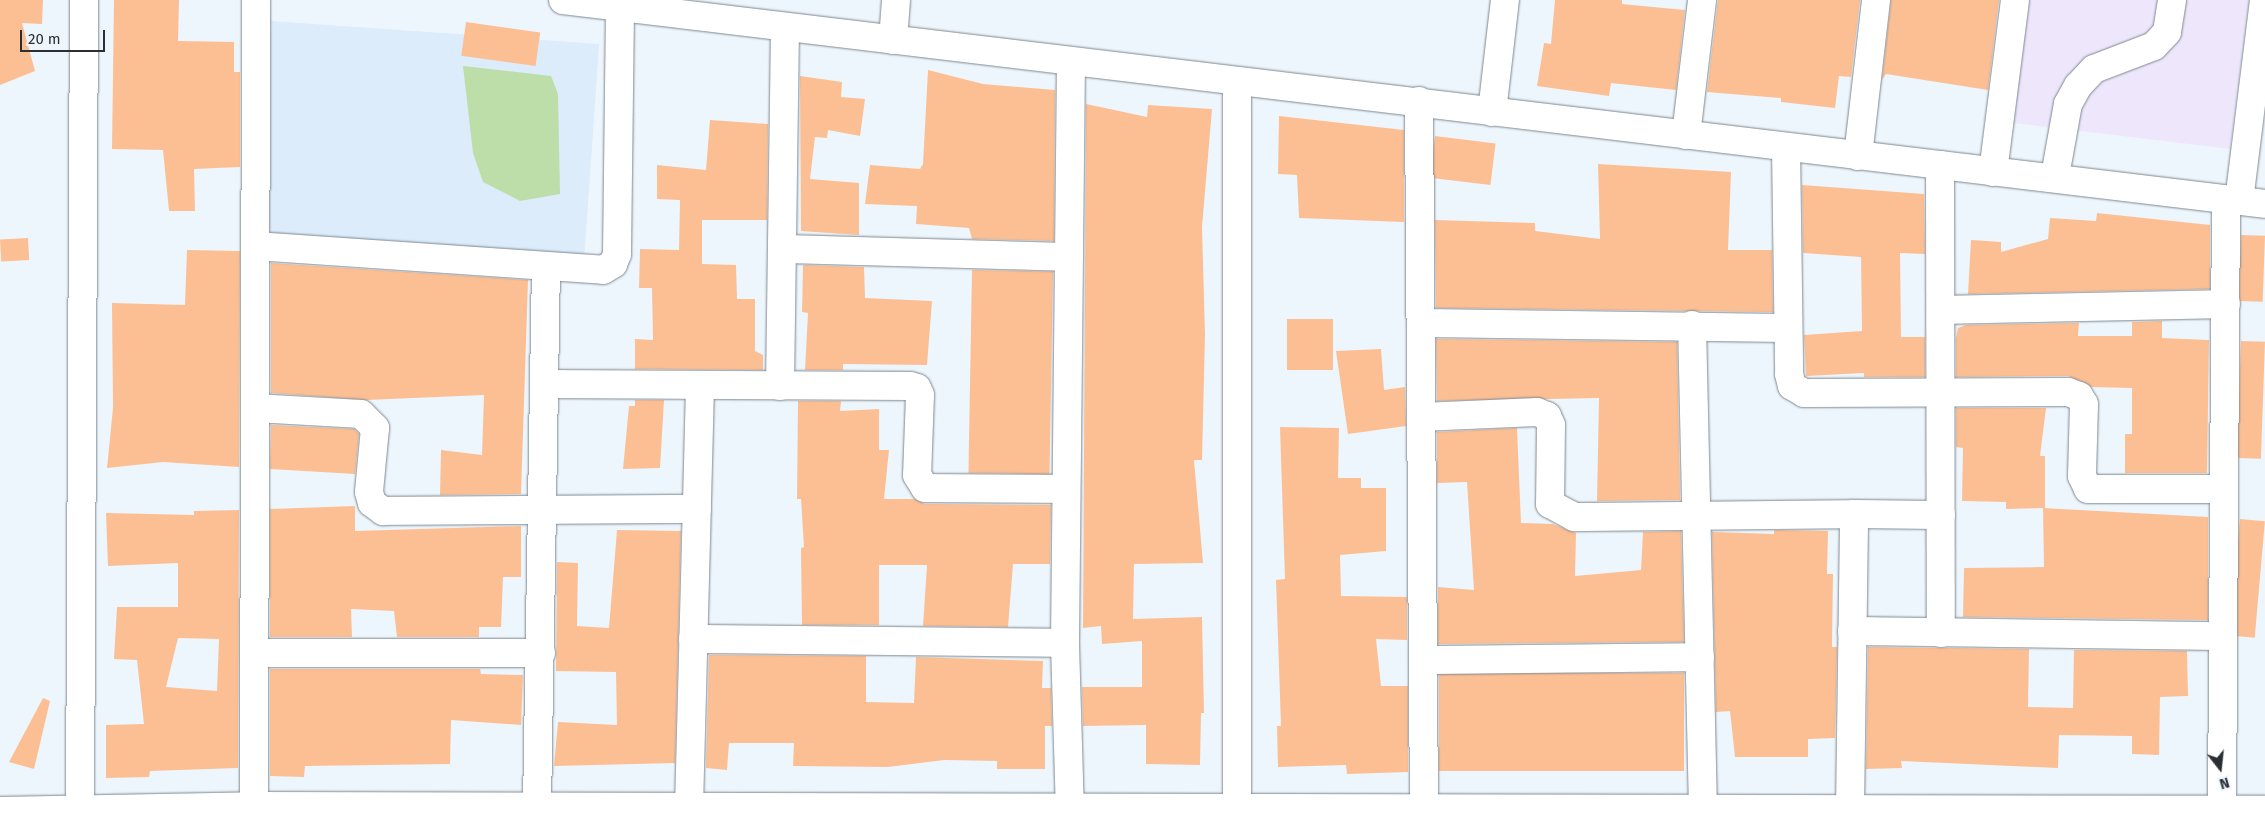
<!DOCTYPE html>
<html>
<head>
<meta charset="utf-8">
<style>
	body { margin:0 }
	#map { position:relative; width:2265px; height:813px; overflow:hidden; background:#eef6fd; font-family:"Fira Sans",sans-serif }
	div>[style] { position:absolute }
	.built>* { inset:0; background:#dcecfb; transform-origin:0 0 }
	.medical>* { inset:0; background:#eee7fc }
	.green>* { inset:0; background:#bddda9 }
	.building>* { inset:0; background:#fcbf94; transform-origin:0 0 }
	.roads { filter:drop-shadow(0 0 1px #7e878f) drop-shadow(0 0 1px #7e878f) }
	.minor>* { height:28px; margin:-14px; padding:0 14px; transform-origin:14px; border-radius:14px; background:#fff }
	span { translate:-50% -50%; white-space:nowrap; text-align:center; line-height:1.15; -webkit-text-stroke:4px #eef6fd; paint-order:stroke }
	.north { position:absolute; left:2195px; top:743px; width:50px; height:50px; -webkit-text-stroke:4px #eef6fd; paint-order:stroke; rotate:164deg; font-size:14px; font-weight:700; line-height:20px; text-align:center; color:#2b2f33 }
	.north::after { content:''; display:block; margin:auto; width:18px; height:22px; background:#2b2f33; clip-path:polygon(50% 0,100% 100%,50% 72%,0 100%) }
	.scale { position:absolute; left:20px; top:30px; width:85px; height:22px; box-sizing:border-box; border:2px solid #2b2f33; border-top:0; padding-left:6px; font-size:15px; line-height:18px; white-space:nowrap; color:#2b2f33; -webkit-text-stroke:4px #eef6fd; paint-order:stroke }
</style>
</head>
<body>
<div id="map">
	<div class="built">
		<i style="left:271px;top:21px;width:329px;height:214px;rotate:4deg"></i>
	</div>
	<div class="medical">
		<i style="clip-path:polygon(2021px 0,2249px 0,2230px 149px,2006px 122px)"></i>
	</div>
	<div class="green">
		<i style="clip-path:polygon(463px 66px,551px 76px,558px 94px,560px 194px,520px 201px,483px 182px,473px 153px)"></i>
	</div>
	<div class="building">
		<i style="clip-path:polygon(0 0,43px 0,42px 24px,22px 23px,35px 71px,0 85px)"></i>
		<i style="clip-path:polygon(114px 0,179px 0,178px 41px,234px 42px,234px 72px,240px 72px,240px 167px,194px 169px,195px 211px,169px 211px,163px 150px,112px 149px)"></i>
		<i style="clip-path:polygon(1555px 0,1622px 0,1622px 4px,1685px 10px,1676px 90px,1611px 83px,1609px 96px,1537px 86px,1544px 43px,1551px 44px)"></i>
		<i style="clip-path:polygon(1718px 0,1860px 0,1851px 77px,1839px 76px,1835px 108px,1781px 102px,1781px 98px,1707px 92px)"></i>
		<i style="clip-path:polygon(1891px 0,1999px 0,1988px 90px,1886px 74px,1882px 80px)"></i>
		<i style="left:466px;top:22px;width:75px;height:34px;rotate:8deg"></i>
		<i style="clip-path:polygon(928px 70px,983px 84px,1055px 90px,1054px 241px,972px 239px,969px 228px,916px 224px,917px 206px,865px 204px,870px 165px,920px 169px,923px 164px)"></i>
		<i style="clip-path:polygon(800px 76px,842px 82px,841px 97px,865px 99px,860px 136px,828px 130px,827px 138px,815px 137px,810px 179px,859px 183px,859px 235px,801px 231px)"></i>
		<i style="clip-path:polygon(1086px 104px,1147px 117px,1148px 105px,1212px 109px,1202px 227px,1205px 334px,1202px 460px,1194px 460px,1203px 563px,1134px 564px,1133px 619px,1202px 617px,1204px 713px,1201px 713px,1200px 765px,1146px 764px,1146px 725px,1083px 726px,1082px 687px,1142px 687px,1142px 641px,1102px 644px,1101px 626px,1083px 628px)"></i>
		<i style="clip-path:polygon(1279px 116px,1404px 130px,1404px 222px,1299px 218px,1297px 175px,1278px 174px)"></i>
		<i style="clip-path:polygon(710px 120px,768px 124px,767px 220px,702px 220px,702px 264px,736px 265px,737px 299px,755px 299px,755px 351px,763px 355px,763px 370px,635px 369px,635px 339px,653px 340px,652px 288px,639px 288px,640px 249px,679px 250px,680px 200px,657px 199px,657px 165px,706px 170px)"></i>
		<i style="left:1435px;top:136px;width:61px;height:42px;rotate:7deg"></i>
		<i style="clip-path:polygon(1598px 164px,1731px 172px,1728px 250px,1772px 250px,1773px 312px,1436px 308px,1435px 220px,1535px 223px,1535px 231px,1600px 239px)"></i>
		<i style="clip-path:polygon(1802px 185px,1924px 194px,1925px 254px,1900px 253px,1901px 337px,1925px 337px,1925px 377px,1864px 377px,1864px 373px,1806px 376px,1804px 335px,1862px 331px,1861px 257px,1803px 253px)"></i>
		<i style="clip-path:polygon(2097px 213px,2210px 225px,2210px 289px,1968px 294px,1971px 240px,2001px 242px,2001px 252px,2048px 239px,2050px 218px,2096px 221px)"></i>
		<i style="left:2241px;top:235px;width:24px;height:66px;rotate:2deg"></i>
		<i style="left:28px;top:238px;width:22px;height:28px;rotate:87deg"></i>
		<i style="clip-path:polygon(187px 250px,240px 251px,239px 467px,163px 462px,107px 468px,113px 408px,112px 303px,185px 305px)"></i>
		<i style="clip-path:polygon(271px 263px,528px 280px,521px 494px,440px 495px,441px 450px,482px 455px,484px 395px,366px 400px,271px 393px)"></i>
		<i style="clip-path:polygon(803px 265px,864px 267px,865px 298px,932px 301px,927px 365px,843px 364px,843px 370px,805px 370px,808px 313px,802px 312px)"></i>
		<i style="left:972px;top:270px;width:81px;height:203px;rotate:1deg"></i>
		<i style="left:1287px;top:319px;width:46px;height:51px"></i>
		<i style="clip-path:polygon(2162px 321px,2162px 338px,2209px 340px,2207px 473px,2125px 473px,2125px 434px,2132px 434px,2132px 388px,2091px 387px,2068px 376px,1956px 377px,1956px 338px,1958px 328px,1966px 325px,2079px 323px,2078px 336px,2132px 336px,2132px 322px)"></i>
		<i style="clip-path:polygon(1436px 339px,1677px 342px,1680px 500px,1597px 501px,1599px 398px,1437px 401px)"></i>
		<i style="left:2241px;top:341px;width:24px;height:117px;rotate:2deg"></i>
		<i style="clip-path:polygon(1381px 349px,1384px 390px,1405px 387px,1406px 426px,1348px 434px,1336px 351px)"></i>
		<i style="clip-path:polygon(635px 400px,664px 400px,660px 468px,623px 469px,629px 406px,635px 406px)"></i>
		<i style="clip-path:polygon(798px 401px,841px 401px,840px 411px,879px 409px,879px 450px,889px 450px,884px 499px,915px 499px,925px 504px,1051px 505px,1050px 564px,1013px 564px,1008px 627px,923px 626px,927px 565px,879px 565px,879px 625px,802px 625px,801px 548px,804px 547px,801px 499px,797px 499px)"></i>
		<i style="clip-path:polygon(1956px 408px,2046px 408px,2040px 456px,2045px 456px,2045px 508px,2006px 509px,2006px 502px,1962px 501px,1963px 448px,1956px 447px)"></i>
		<i style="clip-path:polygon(271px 425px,354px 429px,359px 434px,355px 474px,270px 469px)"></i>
		<i style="clip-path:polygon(1280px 427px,1339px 428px,1338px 478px,1361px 478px,1361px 488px,1386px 488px,1386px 551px,1340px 555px,1341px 596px,1407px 597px,1407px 640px,1376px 639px,1381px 686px,1408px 686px,1408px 772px,1347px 774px,1346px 765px,1278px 767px,1277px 726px,1281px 726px,1276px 580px,1285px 579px)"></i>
		<i style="clip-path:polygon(1517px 428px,1521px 523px,1553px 524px,1576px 533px,1575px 576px,1641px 570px,1643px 532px,1681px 531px,1684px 642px,1438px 644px,1438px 587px,1474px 590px,1467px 482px,1437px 483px,1437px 432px)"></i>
		<i style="clip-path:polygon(355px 506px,355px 531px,521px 526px,521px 577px,503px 577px,501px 627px,479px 627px,479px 637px,397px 637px,394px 611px,351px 609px,352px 637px,270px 637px,270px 509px)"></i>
		<i style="clip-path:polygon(2043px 508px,2208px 517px,2208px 620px,1963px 617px,1964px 568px,2044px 567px)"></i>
		<i style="clip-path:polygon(evenodd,239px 510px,238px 768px,150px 771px,149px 777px,106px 778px,106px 725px,144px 724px,137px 660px,114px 659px,117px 607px,178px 607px,178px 563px,108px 566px,106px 513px,194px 515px,194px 511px,239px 510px,178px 638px,219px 639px,217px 691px,166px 687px,178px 638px)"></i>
		<i style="left:2240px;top:519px;width:25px;height:117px;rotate:5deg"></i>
		<i style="clip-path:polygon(617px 530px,681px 531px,675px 763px,554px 766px,558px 722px,617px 725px,616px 672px,556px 671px,557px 562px,578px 563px,577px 626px,609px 628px)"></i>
		<i style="clip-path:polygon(1774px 530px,1828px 531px,1827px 574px,1833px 574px,1832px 647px,1837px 647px,1835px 738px,1808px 739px,1808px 757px,1735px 757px,1730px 711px,1716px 712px,1712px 532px,1774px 534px)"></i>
		<i style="clip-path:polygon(1868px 647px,2029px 649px,2028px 707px,2073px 708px,2074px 650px,2187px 651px,2188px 696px,2160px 697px,2159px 755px,2132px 754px,2132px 736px,2059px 735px,2058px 768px,1901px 761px,1902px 768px,1866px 769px)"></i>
		<i style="clip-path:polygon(709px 655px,866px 656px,866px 702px,914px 703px,916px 657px,1043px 661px,1042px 688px,1051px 688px,1052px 726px,1045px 726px,1045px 769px,997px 769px,997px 761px,944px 760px,888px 767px,793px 766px,794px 743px,729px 743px,727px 770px,706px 768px)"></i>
		<i style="clip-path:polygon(270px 669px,480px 669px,481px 674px,523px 675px,521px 725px,451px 720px,450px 764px,305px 766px,304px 777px,270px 776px)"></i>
		<i style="left:1684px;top:673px;width:98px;height:245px;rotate:90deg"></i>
		<i style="clip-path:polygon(43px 698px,50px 701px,34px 769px,9px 762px)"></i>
	</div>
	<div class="roads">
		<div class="minor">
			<i style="left:563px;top:0;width:1714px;rotate:6.83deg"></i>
			<i style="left:893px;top:40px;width:40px;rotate:-85.7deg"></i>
			<i style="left:1237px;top:81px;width:732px;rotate:90deg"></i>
			<i style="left:1419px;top:101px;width:708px;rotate:89.6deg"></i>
			<i style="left:1492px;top:112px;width:113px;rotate:-83.4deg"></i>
			<i style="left:1686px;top:135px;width:136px;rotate:-83.2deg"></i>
			<i style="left:1786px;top:147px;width:227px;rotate:89.2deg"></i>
			<i style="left:1789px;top:374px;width:12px;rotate:76deg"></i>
			<i style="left:1792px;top:386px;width:14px;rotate:30deg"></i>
			<i style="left:1804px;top:393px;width:264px;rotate:-0.2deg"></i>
			<i style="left:2068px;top:392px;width:12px;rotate:20deg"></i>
			<i style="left:2079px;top:396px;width:9px;rotate:58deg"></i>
			<i style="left:2084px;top:404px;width:72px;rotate:91.6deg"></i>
			<i style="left:2082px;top:476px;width:14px;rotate:65deg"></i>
			<i style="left:2088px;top:489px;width:136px"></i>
			<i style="left:1858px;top:156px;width:157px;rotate:-83.4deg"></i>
			<i style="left:1940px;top:165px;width:468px;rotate:89.9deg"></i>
			<i style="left:1993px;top:172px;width:173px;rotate:-82.7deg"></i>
			<i style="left:2055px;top:176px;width:73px;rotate:-79.8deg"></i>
			<i style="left:2068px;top:104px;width:21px;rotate:-61deg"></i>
			<i style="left:2078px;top:86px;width:23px;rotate:-47deg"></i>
			<i style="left:2094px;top:69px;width:64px;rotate:-21deg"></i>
			<i style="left:2154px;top:46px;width:19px;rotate:-47deg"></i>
			<i style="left:2167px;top:32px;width:32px;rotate:-81deg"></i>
			<i style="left:2239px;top:201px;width:203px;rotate:-82.9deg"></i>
			<i style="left:255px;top:246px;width:349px;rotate:3.9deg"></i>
			<i style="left:603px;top:270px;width:12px;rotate:-31deg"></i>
			<i style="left:613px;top:264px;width:11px;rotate:-68deg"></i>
			<i style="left:617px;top:254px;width:247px;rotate:-89.3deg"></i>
			<i style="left:783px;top:249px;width:286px;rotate:1.6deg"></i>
			<i style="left:1941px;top:310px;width:285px;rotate:-1.2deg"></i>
			<i style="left:1421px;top:323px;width:367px;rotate:0.8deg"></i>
			<i style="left:1692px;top:325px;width:484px;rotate:88.7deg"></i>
			<i style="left:544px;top:384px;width:366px;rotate:0.3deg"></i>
			<i style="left:910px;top:386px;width:7px;rotate:16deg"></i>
			<i style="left:917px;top:388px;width:8px;rotate:67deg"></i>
			<i style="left:920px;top:395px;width:80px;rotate:92.1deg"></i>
			<i style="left:917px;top:475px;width:15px;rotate:58deg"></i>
			<i style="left:925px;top:488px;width:141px;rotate:0.4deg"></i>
			<i style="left:780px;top:386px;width:359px;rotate:-89.2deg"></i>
			<i style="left:255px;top:408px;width:106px;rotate:3.2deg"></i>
			<i style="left:361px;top:414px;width:20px;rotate:45deg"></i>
			<i style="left:375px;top:428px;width:64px;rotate:95.4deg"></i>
			<i style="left:369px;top:492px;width:11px;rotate:75deg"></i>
			<i style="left:372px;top:503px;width:14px;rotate:36deg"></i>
			<i style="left:383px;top:511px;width:314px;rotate:-0.4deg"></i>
			<i style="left:1421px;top:417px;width:116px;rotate:-2.5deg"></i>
			<i style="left:1537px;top:412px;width:11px;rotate:22deg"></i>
			<i style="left:1547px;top:416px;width:10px;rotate:66deg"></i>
			<i style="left:1551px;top:425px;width:79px;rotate:90.7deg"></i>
			<i style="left:1550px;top:504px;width:27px;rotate:28deg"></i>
			<i style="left:1574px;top:517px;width:280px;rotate:-0.6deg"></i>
			<i style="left:1852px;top:631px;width:371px;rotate:0.8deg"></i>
			<i style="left:693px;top:639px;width:372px;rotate:0.6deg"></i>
			<i style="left:256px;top:653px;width:285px"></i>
			<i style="left:1423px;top:660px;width:277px;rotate:-0.6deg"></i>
			<i style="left:537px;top:807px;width:541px;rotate:-89.05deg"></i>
			<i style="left:689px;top:807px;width:422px;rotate:-88.5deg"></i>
			<i style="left:1850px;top:809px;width:295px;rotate:-89.2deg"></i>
			<i style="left:1854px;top:514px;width:87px;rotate:0.7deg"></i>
			<i style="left:0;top:811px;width:254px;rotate:-1.1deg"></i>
			<i style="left:254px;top:806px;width:2011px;rotate:0.11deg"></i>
			<i style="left:80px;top:813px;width:813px;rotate:-89.72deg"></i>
			<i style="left:254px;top:813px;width:813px;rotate:-89.86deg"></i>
			<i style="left:1070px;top:813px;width:170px;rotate:-91.7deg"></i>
			<i style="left:1065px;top:643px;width:582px;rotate:-89.41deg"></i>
			<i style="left:2222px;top:813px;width:613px;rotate:-89.63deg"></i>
		</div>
	</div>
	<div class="north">N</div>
	<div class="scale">20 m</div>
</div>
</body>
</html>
